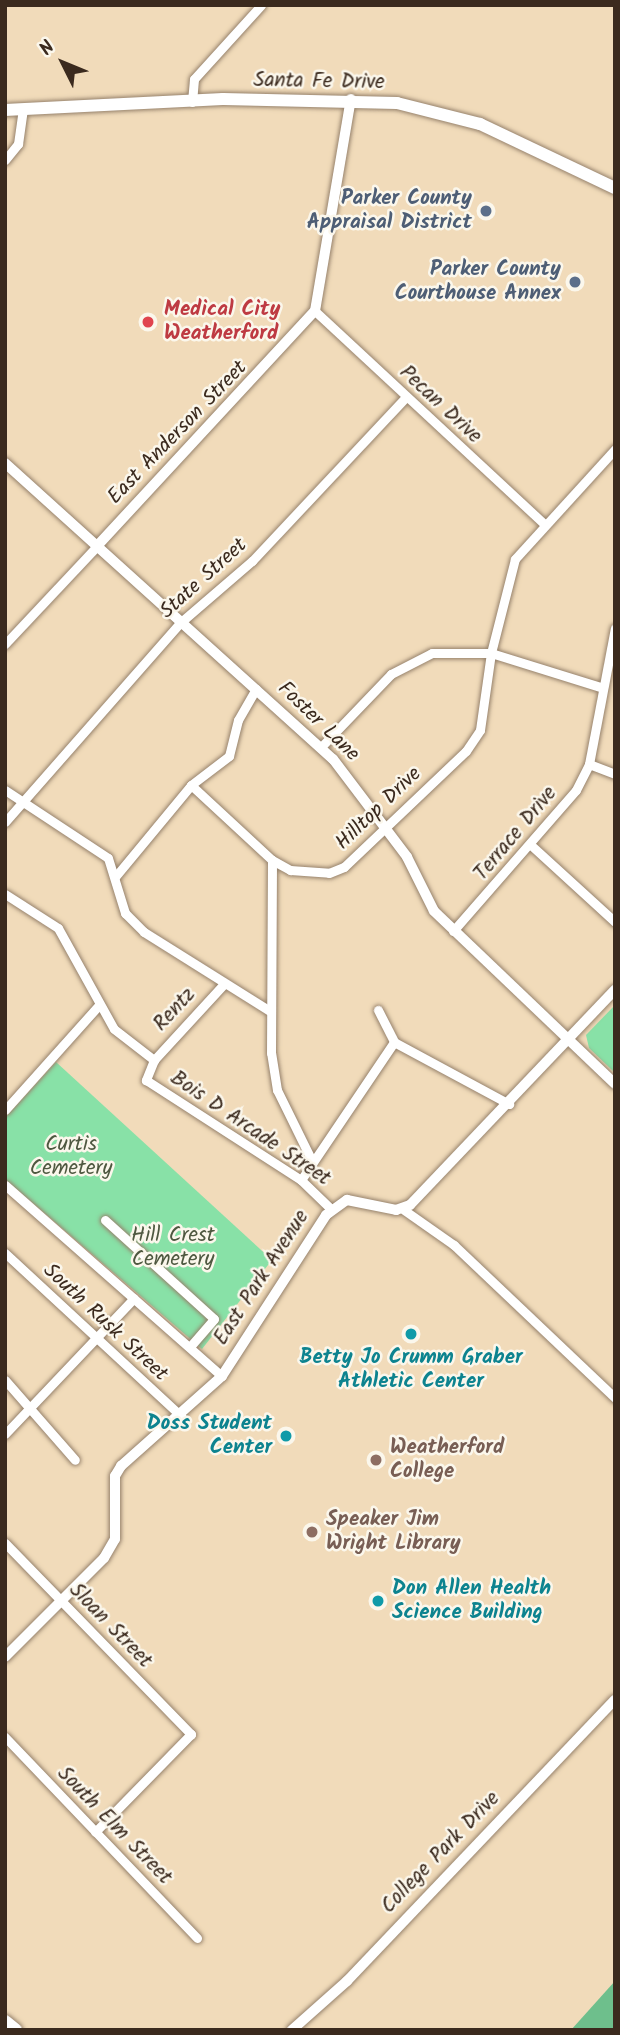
<!DOCTYPE html>
<html>
<head>
<meta charset="utf-8">
<style>
	body { margin:0 }
	#map { position:relative; width:620px; height:2035px; overflow:hidden; background:#f1dbba; font-family:Kalam,sans-serif }
	div>[style] { position:absolute }
	.green>* { inset:0; background:#88e1a7 }
	.forest>* { inset:0; background:#6ebf8c }
	.roads { filter:drop-shadow(0 0 2px #96826c) drop-shadow(0 0 2px #96826c) }
	.minor>* { height:9px; margin:-4.5px; padding:0 4.5px; transform-origin:4.5px; border-radius:4.5px; background:#fff }
	.tertiary>* { height:10px; margin:-5px; padding:0 5px; transform-origin:5px; border-radius:5px; background:#fff }
	.secondary>* { height:12px; margin:-6px; padding:0 6px; transform-origin:6px; border-radius:6px; background:#fff }
	.primary>* { height:14px; margin:-7px; padding:0 7px; transform-origin:7px; border-radius:7px; background:#fff }
	.dots>* { width:19px; height:19px; translate:-50% -50%; box-sizing:border-box; border:4px solid #fbf7ec; border-radius:50% }
	span { translate:-50% -50%; white-space:nowrap; text-align:center; line-height:1.15; -webkit-text-stroke:5px #fbf7ec; paint-order:stroke }
	.street-label { font-size:21px; color:#3b2a1e }
	.service-label { font-size:21px; color:#4e5e75; font-weight:700 }
	.right { translate:-100% -50%; text-align:right }
	.health-label { font-size:21px; color:#be3a42; font-weight:700 }
	.left { translate:0 -50%; text-align:left }
	.park-label { font-size:21px; color:#4e5840 }
	.culture-label { font-size:21px; color:#0d838f; font-weight:700 }
	.education-label { font-size:21px; color:#785e54; font-weight:700 }
	.frame { position:absolute; inset:0; border:7px solid #3b2a1e; pointer-events:none }
	.north { position:absolute; left:28px; top:28px; width:70px; height:70px; -webkit-text-stroke:5px #fbf7ec; paint-order:stroke; rotate:313deg; font-size:19px; font-weight:700; line-height:28px; text-align:center; color:#3b2a1e }
	.north::after { content:''; display:block; margin:auto; width:24px; height:32px; background:#3b2a1e; clip-path:polygon(50% 0,100% 100%,50% 72%,0 100%) }
</style>
</head>
<body>
<div id="map">
	<div class="green">
		<i style="clip-path:polygon(615px 1005px,615px 1073px,589px 1048px,586px 1035px)"></i>
		<i style="clip-path:polygon(56px 1062px,272px 1260px,202px 1349px,5px 1179px,5px 1118px)"></i>
	</div>
	<div class="forest">
		<i style="clip-path:polygon(615px 1981px,615px 2030px,571px 2030px)"></i>
	</div>
	<div class="roads">
		<div class="minor">
			<i style="left:192px;top:102px;width:23px;rotate:-85deg"></i>
			<i style="left:194px;top:79px;width:100px;rotate:-47.8deg"></i>
			<i style="left:5px;top:160px;width:21px;rotate:-51deg"></i>
			<i style="left:18px;top:144px;width:34px;rotate:-82deg"></i>
			<i style="left:315px;top:311px;width:311px;rotate:42.9deg"></i>
			<i style="left:5px;top:644px;width:136px;rotate:-46.8deg"></i>
			<i style="left:321px;top:747px;width:101px;rotate:-46.2deg"></i>
			<i style="left:391px;top:674px;width:46px;rotate:-27.1deg"></i>
			<i style="left:432px;top:653px;width:59px"></i>
			<i style="left:491px;top:653px;width:114px;rotate:17.3deg"></i>
			<i style="left:589px;top:764px;width:28px;rotate:21deg"></i>
			<i style="left:191px;top:785px;width:110px;rotate:42.8deg"></i>
			<i style="left:5px;top:790px;width:123px;rotate:33.4deg"></i>
			<i style="left:108px;top:858px;width:58px;rotate:72.8deg"></i>
			<i style="left:125px;top:913px;width:27px;rotate:45deg"></i>
			<i style="left:144px;top:932px;width:149px;rotate:32.1deg"></i>
			<i style="left:5px;top:822px;width:266px;rotate:-48.7deg"></i>
			<i style="left:181px;top:622px;width:94px;rotate:-40.7deg"></i>
			<i style="left:252px;top:561px;width:224px;rotate:-46.8deg"></i>
			<i style="left:533px;top:847px;width:111px;rotate:42.4deg"></i>
			<i style="left:115px;top:877px;width:119px;rotate:-50.4deg"></i>
			<i style="left:191px;top:785px;width:48px;rotate:-37.3deg"></i>
			<i style="left:229px;top:756px;width:37px;rotate:-76deg"></i>
			<i style="left:238px;top:720px;width:36px;rotate:-60deg"></i>
			<i style="left:5px;top:894px;width:63px;rotate:32.7deg"></i>
			<i style="left:58px;top:928px;width:115px;rotate:61deg"></i>
			<i style="left:114px;top:1029px;width:51px;rotate:37.8deg"></i>
			<i style="left:154px;top:1060px;width:22px;rotate:112deg"></i>
			<i style="left:146px;top:1080px;width:184px;rotate:32.8deg"></i>
			<i style="left:301px;top:1180px;width:42px;rotate:44deg"></i>
			<i style="left:453px;top:931px;width:187px;rotate:-48.9deg"></i>
			<i style="left:576px;top:790px;width:29px;rotate:-63deg"></i>
			<i style="left:589px;top:764px;width:138px;rotate:-79.2deg"></i>
			<i style="left:378px;top:1010px;width:36px;rotate:63deg"></i>
			<i style="left:154px;top:1060px;width:102px;rotate:-47.4deg"></i>
			<i style="left:5px;top:1110px;width:141px;rotate:-48.2deg"></i>
			<i style="left:312px;top:1161px;width:79px;rotate:-116.2deg"></i>
			<i style="left:277px;top:1090px;width:37px;rotate:-99deg"></i>
			<i style="left:271px;top:1053px;width:193px;rotate:-89.7deg"></i>
			<i style="left:272px;top:860px;width:21px;rotate:29deg"></i>
			<i style="left:290px;top:870px;width:39px;rotate:4deg"></i>
			<i style="left:329px;top:873px;width:16px;rotate:-22deg"></i>
			<i style="left:344px;top:867px;width:168px;rotate:-43.6deg"></i>
			<i style="left:466px;top:751px;width:25px;rotate:-56deg"></i>
			<i style="left:480px;top:730px;width:78px;rotate:-81.9deg"></i>
			<i style="left:491px;top:653px;width:97px;rotate:-75.7deg"></i>
			<i style="left:515px;top:559px;width:149px;rotate:-47.7deg"></i>
			<i style="left:301px;top:1180px;width:166px;rotate:-56deg"></i>
			<i style="left:394px;top:1042px;width:131px;rotate:28.3deg"></i>
			<i style="left:5px;top:1185px;width:289px;rotate:41.4deg"></i>
			<i style="left:404px;top:1210px;width:61px;rotate:35deg"></i>
			<i style="left:454px;top:1245px;width:222px;rotate:43.5deg"></i>
			<i style="left:105px;top:1220px;width:147px;rotate:42.2deg"></i>
			<i style="left:214px;top:1319px;width:37px;rotate:131deg"></i>
			<i style="left:5px;top:1253px;width:241px;rotate:42.8deg"></i>
			<i style="left:5px;top:1380px;width:106px;rotate:48.8deg"></i>
			<i style="left:5px;top:1434px;width:187px;rotate:-46.5deg"></i>
			<i style="left:5px;top:1543px;width:267px;rotate:45.8deg"></i>
			<i style="left:191px;top:1734px;width:137px;rotate:134.4deg"></i>
			<i style="left:5px;top:1737px;width:278px;rotate:46.3deg"></i>
		</div>
		<div class="tertiary">
			<i style="left:5px;top:463px;width:442px;rotate:42.1deg"></i>
			<i style="left:333px;top:759px;width:123px;rotate:52.9deg"></i>
			<i style="left:407px;top:857px;width:60px;rotate:63.4deg"></i>
			<i style="left:434px;top:911px;width:250px;rotate:43.7deg"></i>
			<i style="left:98px;top:545px;width:319px;rotate:-47.2deg"></i>
			<i style="left:315px;top:311px;width:215px;rotate:-80.4deg"></i>
			<i style="left:5px;top:1657px;width:140px;rotate:-45deg"></i>
			<i style="left:104px;top:1558px;width:22px;rotate:-60deg"></i>
			<i style="left:115px;top:1539px;width:63px;rotate:-90deg"></i>
			<i style="left:115px;top:1476px;width:12px;rotate:-59deg"></i>
			<i style="left:121px;top:1466px;width:135px;rotate:-41.7deg"></i>
			<i style="left:222px;top:1376px;width:192px;rotate:-57.1deg"></i>
			<i style="left:326px;top:1215px;width:26px;rotate:-36deg"></i>
			<i style="left:347px;top:1200px;width:50px;rotate:11.5deg"></i>
			<i style="left:396px;top:1210px;width:15px;rotate:-20deg"></i>
			<i style="left:410px;top:1205px;width:297px;rotate:-46.4deg"></i>
			<i style="left:292px;top:2030px;width:74px;rotate:-41.7deg"></i>
			<i style="left:347px;top:1981px;width:388px;rotate:-46.4deg"></i>
		</div>
		<div class="secondary">
			<i style="left:5px;top:110px;width:218px;rotate:-2.9deg"></i>
			<i style="left:223px;top:99px;width:174px;rotate:1.3deg"></i>
			<i style="left:397px;top:103px;width:86px;rotate:14.2deg"></i>
			<i style="left:480px;top:124px;width:149px;rotate:25.4deg"></i>
		</div>
		<div class="primary">
			<i style="left:5px;top:2022px;width:13px;rotate:39deg"></i>
		</div>
	</div>
	<div class="dots">
		<i style="left:486px;top:211px;background:#5c6f8a"></i>
		<i style="left:575px;top:282px;background:#5c6f8a"></i>
		<i style="left:148px;top:322px;background:#e0444e"></i>
		<i style="left:411px;top:1334px;background:#0f9aa8"></i>
		<i style="left:286px;top:1436px;background:#0f9aa8"></i>
		<i style="left:376px;top:1460px;background:#8d6e63"></i>
		<i style="left:312px;top:1532px;background:#8d6e63"></i>
		<i style="left:378px;top:1601px;background:#0f9aa8"></i>
	</div>
	<div class="street-label">
		<span style="left:319px;top:82px;rotate:1deg">Santa Fe Drive</span>
		<span style="left:440px;top:405px;rotate:43deg">Pecan Drive</span>
		<span style="left:178px;top:433px;rotate:-46deg">East Anderson Street</span>
		<span style="left:204px;top:579px;rotate:-42deg">State Street</span>
		<span style="left:318px;top:722px;rotate:44deg">Foster Lane</span>
		<span style="left:379px;top:809px;rotate:-44deg">Hilltop Drive</span>
		<span style="left:516px;top:834px;rotate:-50deg">Terrace Drive</span>
		<span style="left:175px;top:1010px;rotate:-47deg">Rentz</span>
		<span style="left:250px;top:1129px;rotate:34deg">Bois D Arcade Street</span>
		<span style="left:262px;top:1278px;rotate:-57deg">East Park Avenue</span>
		<span style="left:105px;top:1323px;rotate:43deg">South Rusk Street</span>
		<span style="left:110px;top:1626px;rotate:46deg">Sloan Street</span>
		<span style="left:114px;top:1826px;rotate:46deg">South Elm Street</span>
		<span style="left:441px;top:1853px;rotate:-46deg">College Park Drive</span>
	</div>
	<div class="service-label">
		<span class="right" style="left:472px;top:211px">Parker County<br>Appraisal District</span>
		<span class="right" style="left:561px;top:282px">Parker County<br>Courthouse Annex</span>
	</div>
	<div class="health-label">
		<span class="left" style="left:164px;top:322px">Medical City<br>Weatherford</span>
	</div>
	<div class="park-label">
		<span style="left:71px;top:1157px">Curtis<br>Cemetery</span>
		<span style="left:173px;top:1248px">Hill Crest<br>Cemetery</span>
	</div>
	<div class="culture-label">
		<span style="left:411px;top:1370px">Betty Jo Crumm Graber<br>Athletic Center</span>
		<span class="right" style="left:272px;top:1436px">Doss Student<br>Center</span>
		<span class="left" style="left:392px;top:1601px">Don Allen Health<br>Science Building</span>
	</div>
	<div class="education-label">
		<span class="left" style="left:390px;top:1460px">Weatherford<br>College</span>
		<span class="left" style="left:326px;top:1532px">Speaker Jim<br>Wright Library</span>
	</div>
	<div class="frame"></div>
	<div class="north">N</div>
</div>
</body>
</html>
